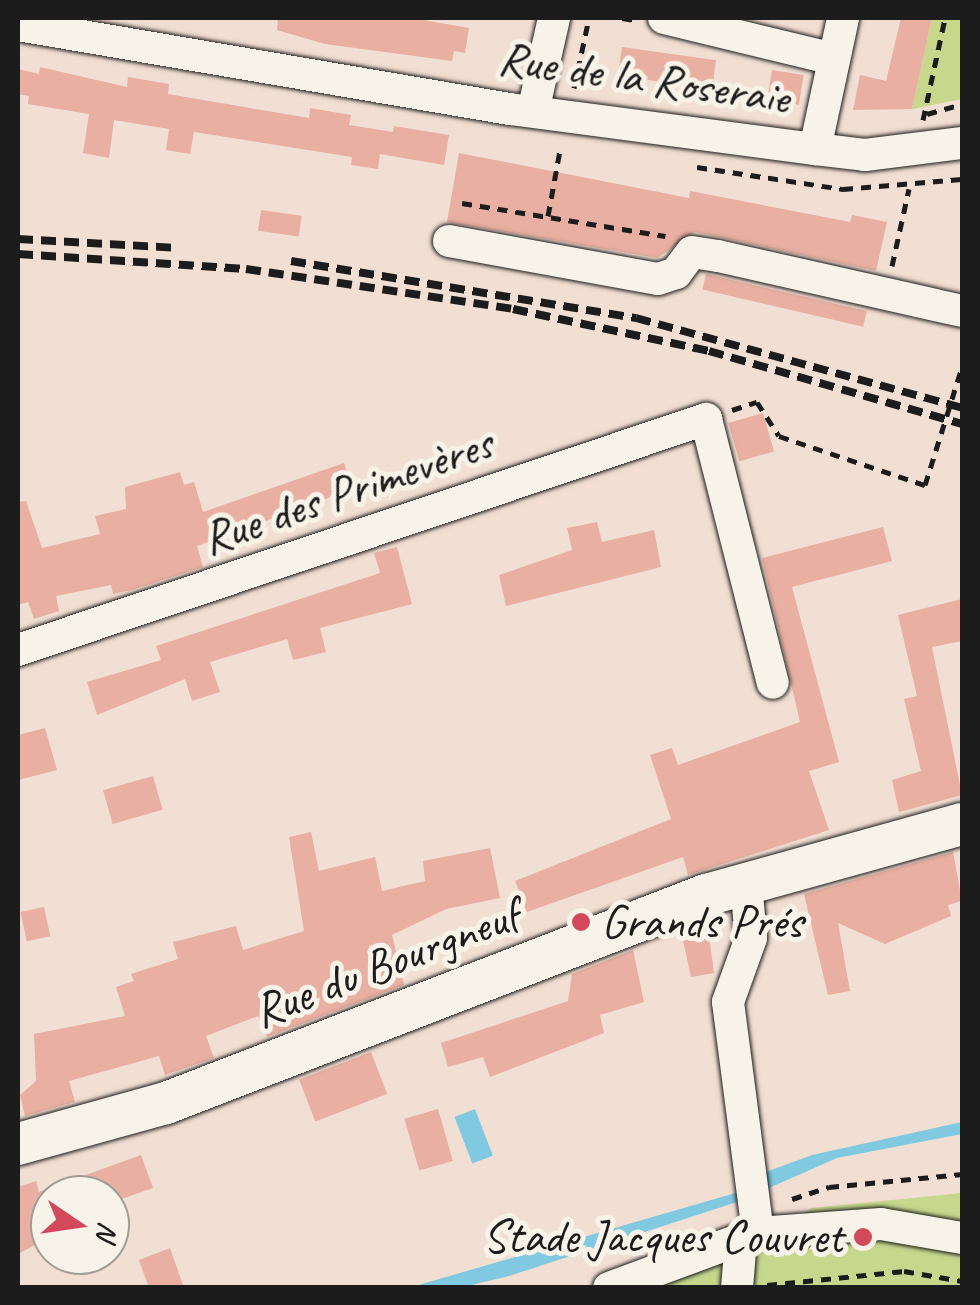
<!DOCTYPE html>
<html>
<head>
<meta charset="utf-8">
<style>
	body { margin:0 }
	#map { position:relative; width:980px; height:1305px; overflow:hidden; background:#f2dfd3; font-family:Caveat,sans-serif }
	div>[style] { position:absolute }
	.green>* { inset:0; background:#c7d88d }
	.water>* { inset:0; background:#80c9e1; transform-origin:0 0 }
	.building>* { inset:0; background:#e8afa2; transform-origin:0 0 }
	.path>* { height:5px; margin-top:-2.5px; transform-origin:0; background:repeating-linear-gradient(90deg,#1c1c1c 0 10px,transparent 0 18px) }
	.roads { filter:drop-shadow(0 0 2px #1c1c1c) drop-shadow(0 0 2px #1c1c1c) }
	.minor>* { height:32px; margin:-16px; padding:0 16px; transform-origin:16px; border-radius:16px; background:#f7f3e8 }
	.major>* { height:42px; margin:-21px; padding:0 21px; transform-origin:21px; border-radius:21px; background:#f7f3e8 }
	.rail>* { height:8px; margin-top:-4px; transform-origin:0; background:repeating-linear-gradient(90deg,#1c1c1c 0 15px,transparent 0 23px) }
	.dots>* { width:28px; height:28px; translate:-50% -50%; box-sizing:border-box; border:5px solid #f7f3e8; border-radius:50% }
	span { translate:-50% -50%; white-space:nowrap; text-align:center; line-height:1.15; -webkit-text-stroke:10px #f7f3e8; paint-order:stroke }
	.street-label { font-size:48px; color:#1c1c1c }
	.poi-label { font-size:48px; color:#1c1c1c }
	.left { translate:0 -50%; text-align:left }
	.right { translate:-100% -50%; text-align:right }
	.frame { position:absolute; inset:0; border:20px solid #1c1c1c; pointer-events:none }
	.north { position:absolute; left:30px; top:1175px; width:100px; height:100px; box-sizing:border-box; background:#f7f3e8; border:2px solid #9f9d96; border-radius:50%; rotate:103deg; font-size:28px; font-weight:700; line-height:40px; text-align:center; color:#1c1c1c }
	.north::after { content:''; display:block; margin:auto; width:35px; height:45px; background:#d1495b; clip-path:polygon(50% 0,100% 100%,50% 72%,0 100%) }
</style>
</head>
<body>
<div id="map">
	<div class="green">
		<i style="clip-path:polygon(932px 18px,962px 18px,962px 99px,912px 109px)"></i>
		<i style="clip-path:polygon(962px 1193px,962px 1287px,655px 1288px,716px 1266px,812px 1208px)"></i>
	</div>
	<div class="water">
		<i style="left:475px;top:1109px;width:50px;height:22px;rotate:69deg"></i>
		<i style="clip-path:polygon(962px 1122px,962px 1134px,837px 1158px,737px 1202px,509px 1276px,463px 1287px,408px 1288px,742px 1191px,763px 1173px,812px 1155px)"></i>
	</div>
	<div class="building">
		<i style="clip-path:polygon(278px 18px,412px 18px,469px 28px,465px 53px,454px 51px,452px 61px,325px 44px,277px 30px)"></i>
		<i style="clip-path:polygon(901px 18px,932px 18px,912px 109px,853px 110px,860px 75px,886px 81px)"></i>
		<i style="left:622px;top:47px;width:95px;height:29px;rotate:8deg"></i>
		<i style="clip-path:polygon(40px 67px,127px 87px,128px 77px,169px 84px,168px 94px,309px 118px,310px 108px,351px 115px,349px 125px,393px 132px,394px 126px,449px 135px,444px 165px,380px 154px,378px 169px,351px 165px,352px 157px,194px 132px,190px 154px,166px 150px,169px 129px,114px 120px,109px 158px,83px 153px,89px 114px,28px 104px,29px 96px,18px 94px,18px 69px,39px 74px)"></i>
		<i style="left:772px;top:70px;width:32px;height:30px;rotate:9deg"></i>
		<i style="clip-path:polygon(459px 153px,689px 198px,690px 191px,850px 222px,852px 215px,887px 222px,876px 271px,695px 232px,657px 258px,447px 222px)"></i>
		<i style="left:261px;top:210px;width:41px;height:21px;rotate:8deg"></i>
		<i style="left:706px;top:274px;width:165px;height:16px;rotate:13deg"></i>
		<i style="left:763px;top:413px;width:40px;height:36px;rotate:74deg"></i>
		<i style="clip-path:polygon(344px 463px,353px 489px,197px 546px,203px 567px,132px 590px,113px 594px,111px 585px,56px 596px,59px 611px,34px 619px,28px 602px,18px 605px,18px 502px,26px 501px,42px 548px,100px 534px,95px 516px,126px 509px,125px 487px,180px 472px,184px 485px,194px 482px,203px 512px)"></i>
		<i style="clip-path:polygon(597px 522px,602px 542px,654px 530px,661px 567px,506px 606px,499px 575px,572px 550px,567px 528px)"></i>
		<i style="clip-path:polygon(883px 527px,892px 561px,792px 587px,839px 762px,809px 771px,829px 830px,688px 875px,683px 857px,527px 912px,515px 881px,671px 819px,650px 755px,672px 748px,678px 765px,800px 722px,762px 558px)"></i>
		<i style="clip-path:polygon(397px 547px,412px 604px,320px 628px,326px 652px,293px 660px,287px 639px,210px 662px,220px 692px,192px 701px,185px 679px,97px 715px,87px 682px,161px 660px,156px 646px,380px 573px,374px 553px)"></i>
		<i style="clip-path:polygon(962px 599px,962px 641px,932px 647px,962px 795px,899px 812px,892px 780px,921px 771px,904px 699px,917px 696px,898px 615px)"></i>
		<i style="clip-path:polygon(45px 728px,57px 770px,18px 780px,18px 735px)"></i>
		<i style="left:153px;top:776px;width:35px;height:52px;rotate:74deg"></i>
		<i style="clip-path:polygon(311px 832px,319px 871px,375px 857px,382px 891px,425px 881px,423px 861px,490px 848px,500px 898px,446px 909px,392px 935px,404px 985px,267px 1037px,258px 1016px,206px 1036px,214px 1058px,165px 1075px,159px 1056px,69px 1081px,75px 1102px,25px 1116px,20px 1095px,36px 1081px,34px 1034px,125px 1016px,116px 987px,134px 981px,131px 974px,178px 959px,173px 942px,236px 926px,243px 950px,304px 931px,289px 837px)"></i>
		<i style="clip-path:polygon(953px 852px,962px 901px,948px 905px,951px 916px,885px 944px,838px 923px,850px 991px,828px 995px,804px 894px)"></i>
		<i style="left:44px;top:907px;width:30px;height:24px;rotate:78deg"></i>
		<i style="clip-path:polygon(707px 921px,714px 973px,691px 977px,681px 931px)"></i>
		<i style="clip-path:polygon(633px 950px,644px 1002px,600px 1015px,604px 1033px,490px 1077px,483px 1057px,448px 1067px,441px 1043px,568px 1001px,572px 974px)"></i>
		<i style="left:371px;top:1052px;width:45px;height:77px;rotate:69deg"></i>
		<i style="left:438px;top:1109px;width:54px;height:35px;rotate:74deg"></i>
		<i style="clip-path:polygon(141px 1155px,153px 1188px,110px 1203px,110px 1195px,40px 1195px,48px 1238px,18px 1254px,18px 1187px,36px 1181px,39px 1192px)"></i>
		<i style="clip-path:polygon(170px 1248px,184px 1288px,149px 1288px,139px 1260px)"></i>
	</div>
	<div class="path">
		<i style="left:622px;top:18px;width:13px;rotate:9deg"></i>
		<i style="left:574px;top:88px;width:72px;rotate:-77.9deg"></i>
		<i style="left:927px;top:114px;width:36px;rotate:-16deg"></i>
		<i style="left:923px;top:120px;width:104px;rotate:-77.8deg"></i>
		<i style="left:697px;top:167px;width:148px;rotate:8.6deg"></i>
		<i style="left:843px;top:189px;width:119px;rotate:-4.8deg"></i>
		<i style="left:462px;top:203px;width:206px;rotate:9.2deg"></i>
		<i style="left:548px;top:216px;width:67px;rotate:-79.7deg"></i>
		<i style="left:892px;top:266px;width:79px;rotate:-77.6deg"></i>
		<i style="left:732px;top:410px;width:26px;rotate:-18deg"></i>
		<i style="left:757px;top:402px;width:40px;rotate:57.1deg"></i>
		<i style="left:779px;top:436px;width:154px;rotate:18.6deg"></i>
		<i style="left:925px;top:485px;width:124px;rotate:-72.6deg"></i>
		<i style="left:792px;top:1199px;width:39px;rotate:-18deg"></i>
		<i style="left:829px;top:1187px;width:134px;rotate:-5.6deg"></i>
		<i style="left:767px;top:1285px;width:138px;rotate:-5.8deg"></i>
		<i style="left:904px;top:1271px;width:59px;rotate:9.8deg"></i>
	</div>
	<div class="roads">
		<div class="minor">
			<i style="left:664px;top:18px;width:175px;rotate:13.6deg"></i>
			<i style="left:18px;top:25px;width:499px;rotate:9.7deg"></i>
			<i style="left:510px;top:109px;width:308px;rotate:7.5deg"></i>
			<i style="left:815px;top:149px;width:50px;rotate:6.8deg"></i>
			<i style="left:865px;top:155px;width:98px;rotate:-7.1deg"></i>
			<i style="left:534px;top:107px;width:91px;rotate:-77.3deg"></i>
			<i style="left:815px;top:149px;width:134px;rotate:-77.9deg"></i>
			<i style="left:449px;top:241px;width:212px;rotate:10.3deg"></i>
			<i style="left:658px;top:279px;width:19px;rotate:-18deg"></i>
			<i style="left:676px;top:273px;width:26px;rotate:-53deg"></i>
			<i style="left:692px;top:252px;width:26px;rotate:9deg"></i>
			<i style="left:718px;top:256px;width:250px;rotate:12.7deg"></i>
			<i style="left:18px;top:650px;width:726px;rotate:-18.56deg"></i>
			<i style="left:706px;top:419px;width:272px;rotate:75.8deg"></i>
			<i style="left:746px;top:884px;width:54px;rotate:84.7deg"></i>
			<i style="left:751px;top:938px;width:68px;rotate:109.8deg"></i>
			<i style="left:728px;top:1002px;width:233px;rotate:82.6deg"></i>
			<i style="left:609px;top:1288px;width:159px;rotate:-20.3deg"></i>
			<i style="left:758px;top:1233px;width:123px;rotate:-4.2deg"></i>
			<i style="left:881px;top:1224px;width:82px;rotate:9.8deg"></i>
			<i style="left:737px;top:1288px;width:49px;rotate:-85.3deg"></i>
		</div>
		<div class="major">
			<i style="left:18px;top:1144px;width:154px;rotate:-15.5deg"></i>
			<i style="left:166px;top:1103px;width:579px;rotate:-21.07deg"></i>
			<i style="left:706px;top:895px;width:266px;rotate:-15.5deg"></i>
		</div>
	</div>
	<div class="rail">
		<i style="left:18px;top:239px;width:159px;rotate:3.2deg"></i>
		<i style="left:18px;top:254px;width:228px;rotate:3.8deg"></i>
		<i style="left:246px;top:269px;width:270px;rotate:8.5deg"></i>
		<i style="left:513px;top:309px;width:200px;rotate:12.1deg"></i>
		<i style="left:709px;top:351px;width:263px;rotate:16.1deg"></i>
		<i style="left:291px;top:261px;width:350px;rotate:9.4deg"></i>
		<i style="left:636px;top:318px;width:338px;rotate:15.4deg"></i>
	</div>
	<div class="dots">
		<i style="left:581px;top:922px;background:#d1495b"></i>
		<i style="left:863px;top:1237px;background:#d1495b"></i>
	</div>
	<div class="street-label">
		<span style="left:644px;top:78px;rotate:8deg">Rue de la Roseraie</span>
		<span style="left:347px;top:491px;rotate:-19deg">Rue des Primevères</span>
		<span style="left:386px;top:963px;rotate:-21deg">Rue du Bourgneuf</span>
	</div>
	<div class="poi-label">
		<span class="left" style="left:601px;top:922px">Grands Prés</span>
		<span class="right" style="left:843px;top:1237px">Stade Jacques Couvret</span>
	</div>
	<div class="frame"></div>
	<div class="north">N</div>
</div>
</body>
</html>
